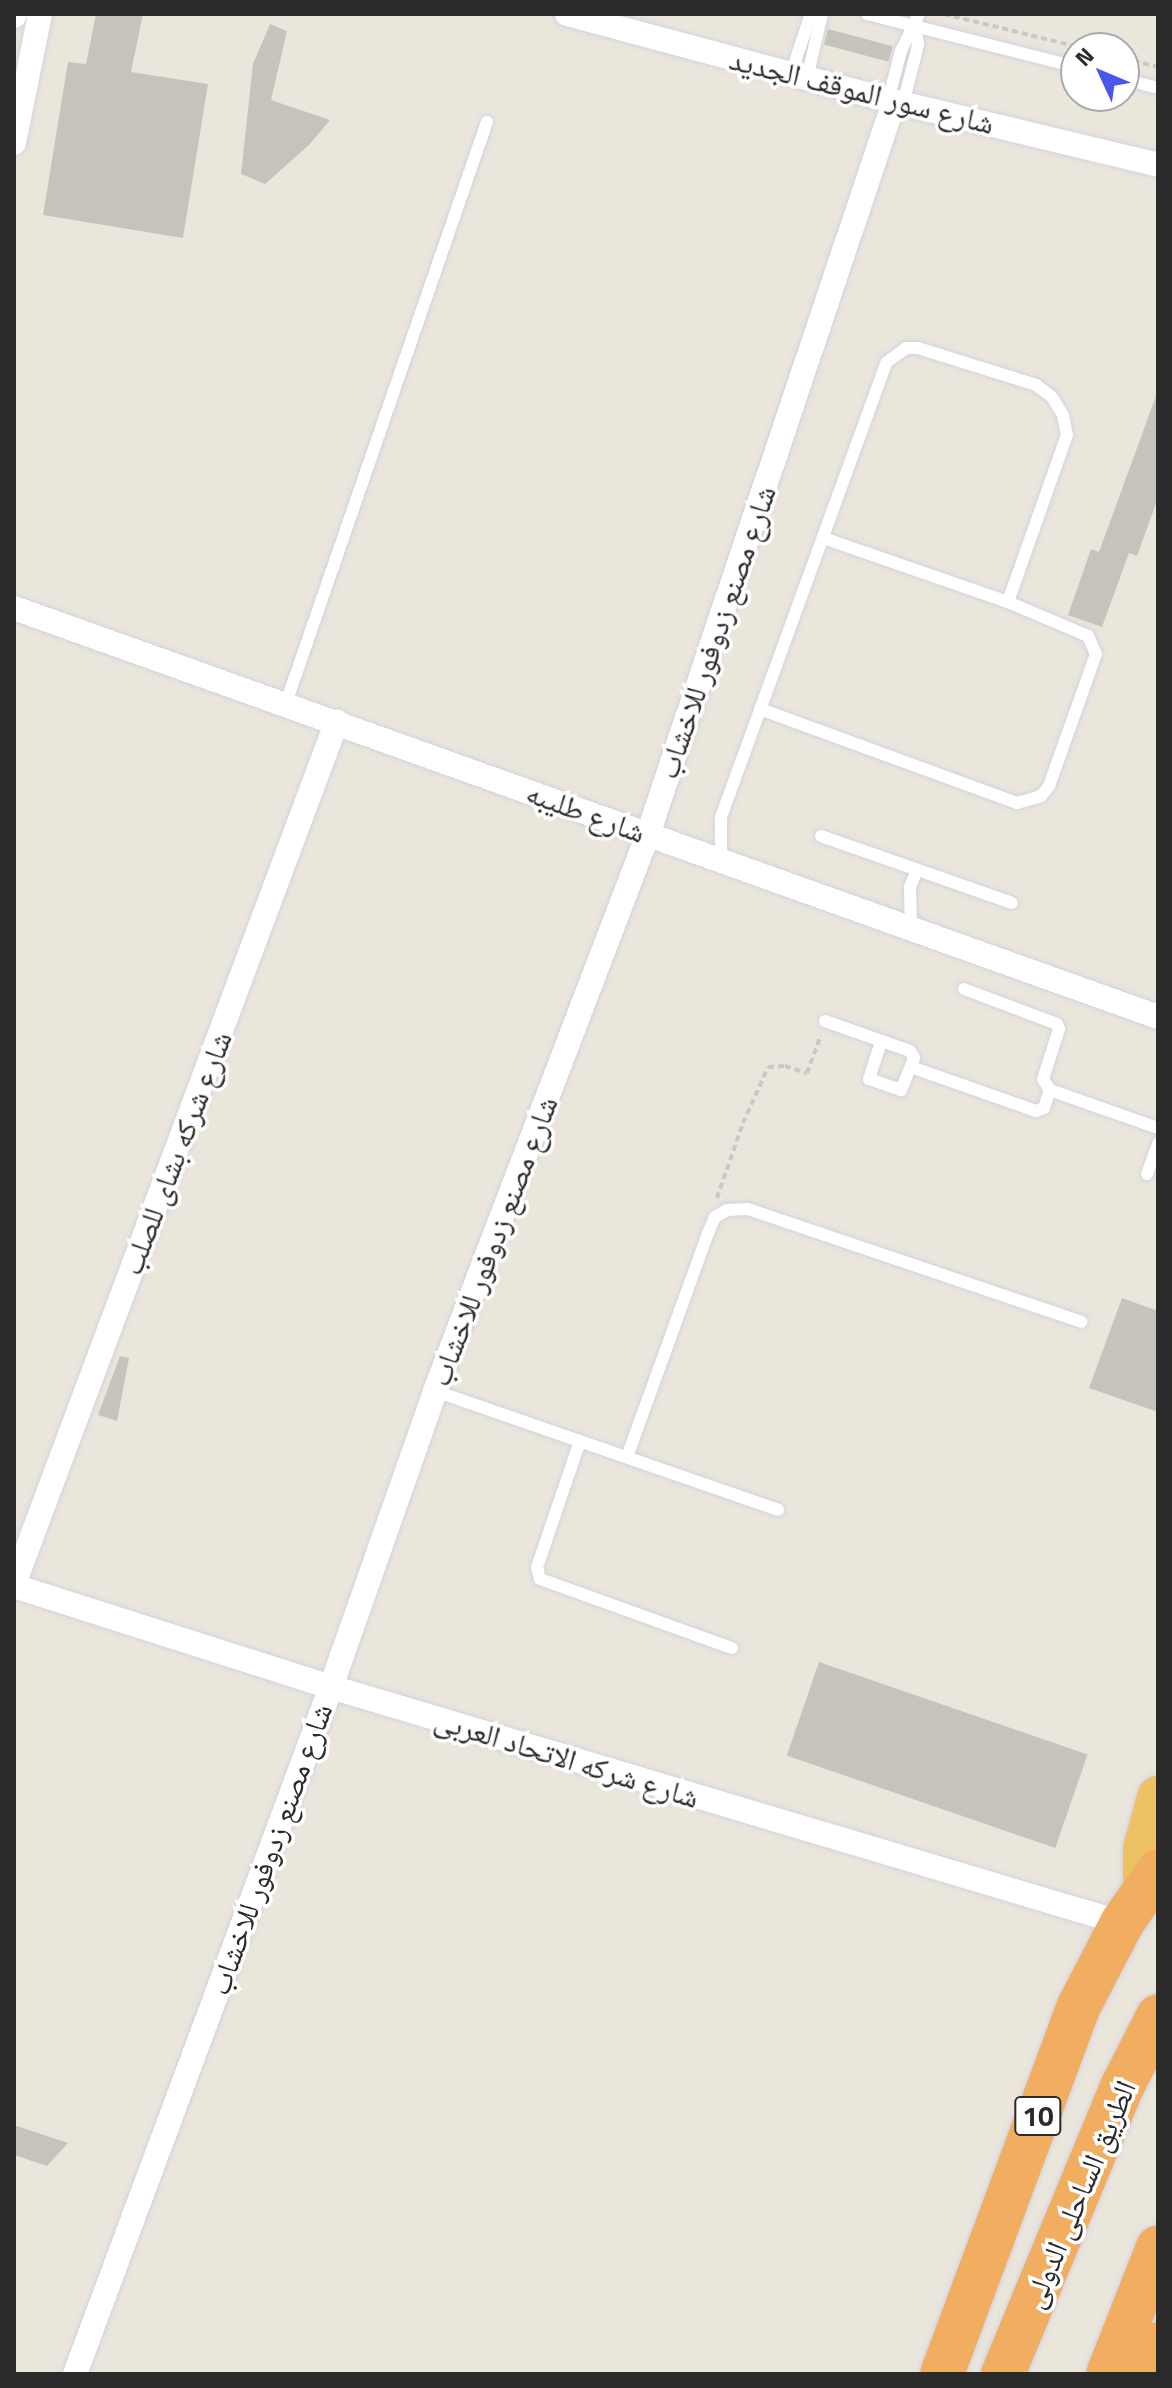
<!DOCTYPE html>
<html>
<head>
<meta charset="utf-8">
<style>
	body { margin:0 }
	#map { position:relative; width:1172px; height:2388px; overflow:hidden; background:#ebe6dc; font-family:"Titillium Web","Noto Naskh Arabic",sans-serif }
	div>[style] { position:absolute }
	.building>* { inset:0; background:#c6c3bc; transform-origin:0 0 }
	.path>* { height:4px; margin-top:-2px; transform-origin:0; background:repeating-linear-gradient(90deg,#c8c8c8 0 6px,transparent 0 10px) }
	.roads { filter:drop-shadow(0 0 2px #d2d3e1) drop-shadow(0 0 2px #d2d3e1) }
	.service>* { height:12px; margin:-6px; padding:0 6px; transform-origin:6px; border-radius:6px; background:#fff }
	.minor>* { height:24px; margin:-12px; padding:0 12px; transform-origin:12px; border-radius:12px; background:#fff }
	.trunk>* { height:42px; margin:-21px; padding:0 21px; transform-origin:21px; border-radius:21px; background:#ecc263 }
	.motorway>* { height:44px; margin:-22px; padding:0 22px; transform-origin:22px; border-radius:22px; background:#f2ae60 }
	span { translate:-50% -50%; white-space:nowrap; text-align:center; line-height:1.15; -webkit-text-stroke:7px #fff; paint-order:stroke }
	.shield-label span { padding:2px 6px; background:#fff; border:2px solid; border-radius:6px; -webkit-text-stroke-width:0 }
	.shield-label { font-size:28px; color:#2a2a2a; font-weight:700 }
	.street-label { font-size:30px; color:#2a2a2a }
	.frame { position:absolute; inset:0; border:16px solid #2a2a2a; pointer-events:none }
	.north { position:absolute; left:1060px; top:32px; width:80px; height:80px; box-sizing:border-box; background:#fff; border:2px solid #aaa; border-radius:50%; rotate:314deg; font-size:22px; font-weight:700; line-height:32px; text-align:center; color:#2a2a2a }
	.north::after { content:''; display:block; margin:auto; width:28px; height:36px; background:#4856ec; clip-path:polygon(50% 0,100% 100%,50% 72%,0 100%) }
</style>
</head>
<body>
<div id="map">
	<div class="building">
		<i style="clip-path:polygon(96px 14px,143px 14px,131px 72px,208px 84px,183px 238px,43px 215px,68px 62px,86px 64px)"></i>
		<i style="clip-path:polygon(270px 24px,287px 31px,271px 100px,330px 120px,309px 145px,265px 184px,241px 174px,253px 64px)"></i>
		<i style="left:828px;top:29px;width:67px;height:16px;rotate:15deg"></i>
		<i style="clip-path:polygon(1156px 396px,1158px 498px,1137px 556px,1129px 553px,1102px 627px,1068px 615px,1091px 549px,1099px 552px)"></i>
		<i style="clip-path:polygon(1122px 1298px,1158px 1311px,1158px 1412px,1089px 1388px)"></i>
		<i style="clip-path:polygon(120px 1356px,129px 1358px,117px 1421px,98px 1415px)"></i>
		<i style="left:819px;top:1662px;width:284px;height:99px;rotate:19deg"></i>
		<i style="clip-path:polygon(14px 2125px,68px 2143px,47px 2166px,14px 2155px)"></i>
	</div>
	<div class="path">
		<i style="left:944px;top:14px;width:142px;rotate:13.8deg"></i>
		<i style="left:1124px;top:58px;width:35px;rotate:15deg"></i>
		<i style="left:717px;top:1198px;width:79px;rotate:-70.9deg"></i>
		<i style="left:743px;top:1123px;width:61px;rotate:-65.9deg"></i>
		<i style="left:768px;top:1067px;width:17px;rotate:-3deg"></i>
		<i style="left:785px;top:1066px;width:23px;rotate:18deg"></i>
		<i style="left:807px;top:1073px;width:40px;rotate:-69.8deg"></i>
	</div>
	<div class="roads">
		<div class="service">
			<i style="left:867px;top:14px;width:216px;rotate:14.2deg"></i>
			<i style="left:791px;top:74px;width:63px;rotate:-71.6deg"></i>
			<i style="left:807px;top:78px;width:66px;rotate:-76.8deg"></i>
			<i style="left:1124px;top:79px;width:35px;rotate:15deg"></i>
			<i style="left:888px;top:100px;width:51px;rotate:-75.1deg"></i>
			<i style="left:901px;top:51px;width:41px;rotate:-64.1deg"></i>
			<i style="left:903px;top:104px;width:61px;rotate:-75.7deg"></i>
			<i style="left:918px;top:45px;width:19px;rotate:-99deg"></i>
			<i style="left:286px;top:703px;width:615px;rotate:-70.92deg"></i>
			<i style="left:760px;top:709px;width:274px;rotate:20.1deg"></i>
			<i style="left:1017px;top:803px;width:25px;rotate:-16deg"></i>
			<i style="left:1041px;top:796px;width:13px;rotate:-51deg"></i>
			<i style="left:1049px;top:786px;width:140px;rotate:-70.4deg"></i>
			<i style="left:1096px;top:654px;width:20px;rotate:-114deg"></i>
			<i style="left:1088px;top:636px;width:87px;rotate:-157deg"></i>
			<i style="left:1008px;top:602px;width:196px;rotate:-160.9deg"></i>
			<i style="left:821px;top:836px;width:202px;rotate:19.3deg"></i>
			<i style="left:721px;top:861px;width:44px;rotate:-90deg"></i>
			<i style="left:721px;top:817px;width:484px;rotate:-70deg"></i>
			<i style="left:887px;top:362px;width:24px;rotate:-36deg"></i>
			<i style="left:906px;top:348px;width:12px"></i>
			<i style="left:918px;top:348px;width:124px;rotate:17.4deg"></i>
			<i style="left:1036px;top:385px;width:20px;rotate:37deg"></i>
			<i style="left:1052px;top:397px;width:21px;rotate:59deg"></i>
			<i style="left:1063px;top:415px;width:20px;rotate:79deg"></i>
			<i style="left:1067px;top:435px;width:177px;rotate:109.5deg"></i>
			<i style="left:911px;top:928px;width:41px;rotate:-91.4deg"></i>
			<i style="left:910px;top:887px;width:18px;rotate:-68deg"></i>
			<i style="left:964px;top:989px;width:99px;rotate:20.6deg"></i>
			<i style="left:1057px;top:1024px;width:5px;rotate:68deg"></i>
			<i style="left:1059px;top:1029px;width:52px;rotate:107.7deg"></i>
			<i style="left:1043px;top:1079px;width:13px;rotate:58deg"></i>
			<i style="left:1050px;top:1090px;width:114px;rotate:19.4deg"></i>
			<i style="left:825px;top:1021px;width:90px;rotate:19.4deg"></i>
			<i style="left:910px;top:1051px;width:8px;rotate:60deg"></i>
			<i style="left:914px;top:1058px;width:35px;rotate:112deg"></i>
			<i style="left:901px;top:1090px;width:34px;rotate:-161deg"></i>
			<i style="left:869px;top:1079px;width:40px;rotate:-72deg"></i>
			<i style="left:911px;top:1067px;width:133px;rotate:19.4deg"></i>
			<i style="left:1036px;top:1111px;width:9px;rotate:-21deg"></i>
			<i style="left:1044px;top:1108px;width:19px;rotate:-72deg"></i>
			<i style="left:1147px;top:1174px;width:32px;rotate:-70deg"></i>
			<i style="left:435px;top:1391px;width:363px;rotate:19.1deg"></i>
			<i style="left:580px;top:1441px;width:133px;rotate:108.8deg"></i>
			<i style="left:537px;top:1567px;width:12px;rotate:76deg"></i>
			<i style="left:540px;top:1579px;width:204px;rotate:19.8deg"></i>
			<i style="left:627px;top:1457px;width:240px;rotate:-70.1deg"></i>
			<i style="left:709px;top:1231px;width:15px;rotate:-67deg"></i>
			<i style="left:715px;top:1217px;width:14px;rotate:-30deg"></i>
			<i style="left:727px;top:1210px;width:21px;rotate:-3deg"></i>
			<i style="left:748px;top:1209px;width:352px;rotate:18.7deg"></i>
		</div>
		<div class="minor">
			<i style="left:567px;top:14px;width:332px;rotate:15deg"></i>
			<i style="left:888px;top:100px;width:278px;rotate:13.5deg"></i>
			<i style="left:14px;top:16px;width:2px;rotate:-63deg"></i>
			<i style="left:14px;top:143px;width:132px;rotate:-78.6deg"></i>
			<i style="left:14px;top:608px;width:1215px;rotate:19.67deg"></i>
			<i style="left:14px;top:1584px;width:921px;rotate:-69.48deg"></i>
			<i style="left:14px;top:1586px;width:333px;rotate:17.7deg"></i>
			<i style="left:331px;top:1687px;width:825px;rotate:16.61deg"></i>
			<i style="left:75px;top:2374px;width:733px;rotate:-69.56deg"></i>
			<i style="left:331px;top:1687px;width:314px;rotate:-70.6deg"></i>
			<i style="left:435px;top:1391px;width:596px;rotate:-69.07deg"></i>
			<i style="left:648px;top:834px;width:772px;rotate:-71.42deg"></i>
		</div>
		<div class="trunk">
			<i style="left:1144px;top:1889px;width:40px;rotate:-90deg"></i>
			<i style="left:1144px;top:1849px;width:54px;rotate:-74.9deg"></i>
		</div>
		<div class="motorway">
			<i style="left:942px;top:2374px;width:393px;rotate:-69.6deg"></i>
			<i style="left:1079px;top:2006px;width:93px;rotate:-62.6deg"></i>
			<i style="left:1122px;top:1923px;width:63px;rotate:-55.3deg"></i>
			<i style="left:1003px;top:2374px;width:313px;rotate:-67.5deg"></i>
			<i style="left:1123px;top:2085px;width:77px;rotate:-63.1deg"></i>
			<i style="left:1108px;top:2374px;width:136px;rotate:-68.5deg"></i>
			<i style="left:1146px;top:2374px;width:32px;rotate:-68deg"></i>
		</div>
	</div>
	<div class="shield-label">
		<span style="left:1038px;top:2116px">10</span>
	</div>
	<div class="street-label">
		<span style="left:862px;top:91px;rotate:14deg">شارع سور الموقف الجديد</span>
		<span style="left:716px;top:632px;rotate:-71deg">شارع مصنع زدوفور للاخشاب</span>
		<span style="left:586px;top:812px;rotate:20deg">شارع طليبه</span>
		<span style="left:176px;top:1153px;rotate:-69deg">شارع شركه بشاى للصلب</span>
		<span style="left:493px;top:1241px;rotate:-69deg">شارع مصنع زدوفور للاخشاب</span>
		<span style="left:567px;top:1758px;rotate:17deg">شارع شركه الاتحاد العربى</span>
		<span style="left:270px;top:1849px;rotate:-70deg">شارع مصنع زدوفور للاخشاب</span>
		<span style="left:1079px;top:2194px;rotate:-67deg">الطريق الساحلى الدولى</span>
	</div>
	<div class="frame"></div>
	<div class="north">N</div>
</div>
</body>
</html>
